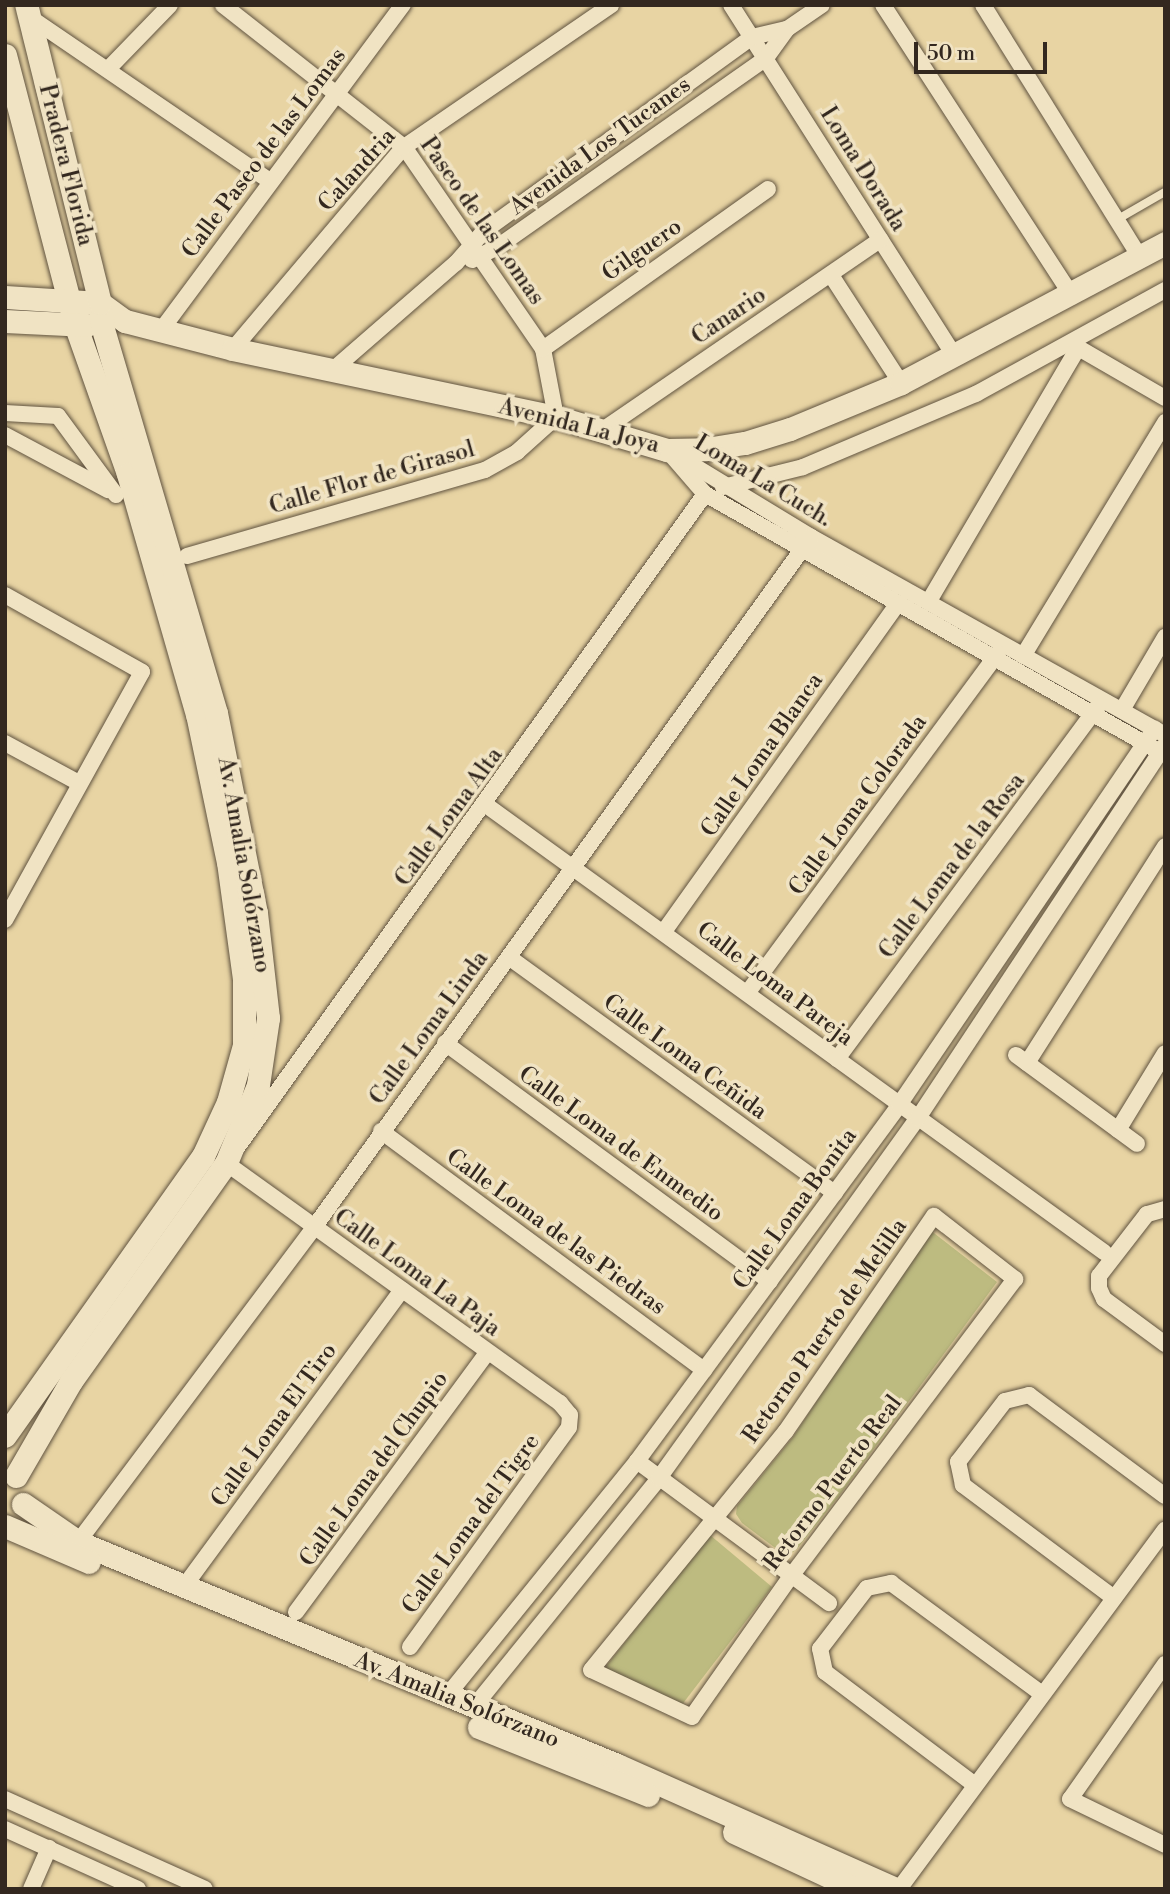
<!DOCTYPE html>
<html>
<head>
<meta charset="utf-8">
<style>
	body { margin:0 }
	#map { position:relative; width:1170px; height:1894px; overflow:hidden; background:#e8d4a3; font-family:"Libre Bodoni",serif }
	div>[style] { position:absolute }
	.green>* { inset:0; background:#bdbb80 }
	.roads { filter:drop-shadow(0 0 2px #605340) drop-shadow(0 0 2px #605340) }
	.lane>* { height:8px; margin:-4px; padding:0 4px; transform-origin:4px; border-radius:4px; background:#f0e3c3 }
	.street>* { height:16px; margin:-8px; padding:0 8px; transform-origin:8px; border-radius:8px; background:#f0e3c3 }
	.secondary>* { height:23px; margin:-11.5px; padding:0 11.5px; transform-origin:11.5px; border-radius:11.5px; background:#f0e3c3 }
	span { translate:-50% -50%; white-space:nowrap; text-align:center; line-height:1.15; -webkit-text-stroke:7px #f0e3c3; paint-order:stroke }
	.street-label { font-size:23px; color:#33281f }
	.frame { position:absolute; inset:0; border:7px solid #33281f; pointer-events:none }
	.scale { position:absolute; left:914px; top:42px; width:133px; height:32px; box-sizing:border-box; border:4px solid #33281f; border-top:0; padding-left:9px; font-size:21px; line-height:24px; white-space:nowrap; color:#33281f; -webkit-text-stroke:5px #f0e3c3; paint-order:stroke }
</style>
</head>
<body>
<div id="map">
	<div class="green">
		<i style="clip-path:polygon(930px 1230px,997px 1282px,839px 1496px,797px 1549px,789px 1555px,782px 1553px,742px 1523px,736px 1514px,737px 1506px,793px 1437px)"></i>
		<i style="clip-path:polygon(710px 1535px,772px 1587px,681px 1706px,603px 1670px)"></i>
	</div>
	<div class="roads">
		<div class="lane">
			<i style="left:1118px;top:219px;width:54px;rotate:-29.9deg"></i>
		</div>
		<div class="street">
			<i style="left:731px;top:5px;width:416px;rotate:57.5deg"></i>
			<i style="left:883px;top:5px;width:346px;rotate:57deg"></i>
			<i style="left:983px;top:5px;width:297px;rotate:58.1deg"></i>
			<i style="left:28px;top:16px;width:293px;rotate:34.3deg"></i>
			<i style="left:110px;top:67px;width:86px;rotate:-45.9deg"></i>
			<i style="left:472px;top:260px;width:27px;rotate:-27deg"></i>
			<i style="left:496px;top:248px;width:330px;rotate:-35.1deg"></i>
			<i style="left:766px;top:58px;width:36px;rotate:-54deg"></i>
			<i style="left:787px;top:29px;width:42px;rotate:-34.4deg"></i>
			<i style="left:831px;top:275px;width:129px;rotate:57.1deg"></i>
			<i style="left:162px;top:329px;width:404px;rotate:-53.4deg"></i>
			<i style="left:1070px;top:343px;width:110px;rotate:30.1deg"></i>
			<i style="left:233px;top:349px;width:265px;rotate:-49.8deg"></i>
			<i style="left:404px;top:147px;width:251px;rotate:-34.4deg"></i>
			<i style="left:543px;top:349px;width:276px;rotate:-35.4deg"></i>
			<i style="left:335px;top:368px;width:160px;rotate:-41deg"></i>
			<i style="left:456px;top:263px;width:43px;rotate:-48.8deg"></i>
			<i style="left:484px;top:231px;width:331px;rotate:-35.9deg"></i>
			<i style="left:752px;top:37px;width:36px;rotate:-13deg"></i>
			<i style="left:5px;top:413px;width:53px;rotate:3.2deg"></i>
			<i style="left:58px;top:416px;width:98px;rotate:53.7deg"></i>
			<i style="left:604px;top:429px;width:335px;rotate:-34.4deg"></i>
			<i style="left:5px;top:435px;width:117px;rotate:28.1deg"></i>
			<i style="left:667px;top:450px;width:58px;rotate:49.2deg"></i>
			<i style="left:705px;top:494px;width:515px;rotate:29.55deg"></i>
			<i style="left:678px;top:456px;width:156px;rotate:31.3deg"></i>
			<i style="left:811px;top:537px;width:403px;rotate:29.2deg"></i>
			<i style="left:723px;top:487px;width:82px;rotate:-14deg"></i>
			<i style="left:803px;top:467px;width:188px;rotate:-22.9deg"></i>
			<i style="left:976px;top:394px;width:216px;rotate:-28.8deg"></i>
			<i style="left:187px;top:556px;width:310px;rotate:-16.1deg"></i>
			<i style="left:485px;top:470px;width:37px;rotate:-29deg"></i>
			<i style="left:517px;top:452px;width:52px;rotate:-41.9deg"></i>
			<i style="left:556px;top:417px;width:69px;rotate:-100.8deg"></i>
			<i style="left:543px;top:349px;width:245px;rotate:-124.5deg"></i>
			<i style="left:404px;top:147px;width:230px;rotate:-141.9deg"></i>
			<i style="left:5px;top:595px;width:157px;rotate:29.3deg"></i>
			<i style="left:142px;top:672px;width:283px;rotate:118.9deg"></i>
			<i style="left:929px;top:601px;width:294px;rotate:-59.5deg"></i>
			<i style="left:1023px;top:656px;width:274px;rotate:-58.7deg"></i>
			<i style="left:1122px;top:710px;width:85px;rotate:-59.5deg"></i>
			<i style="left:5px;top:743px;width:82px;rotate:28.4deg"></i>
			<i style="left:486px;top:805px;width:763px;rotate:35.88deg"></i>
			<i style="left:665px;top:930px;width:399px;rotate:-54.5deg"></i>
			<i style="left:510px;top:958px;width:401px;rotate:35.9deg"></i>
			<i style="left:748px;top:992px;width:421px;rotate:-53.6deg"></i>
			<i style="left:445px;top:1043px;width:403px;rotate:36.3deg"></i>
			<i style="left:1016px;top:1055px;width:150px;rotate:36.3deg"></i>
			<i style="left:837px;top:1059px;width:439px;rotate:-53.5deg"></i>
			<i style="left:1027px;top:1063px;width:257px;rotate:-57.5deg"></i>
			<i style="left:1118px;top:1130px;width:90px;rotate:-58.6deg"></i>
			<i style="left:381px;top:1131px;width:402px;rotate:36.5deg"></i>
			<i style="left:1165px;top:1209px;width:19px;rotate:164deg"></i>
			<i style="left:1147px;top:1214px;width:78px;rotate:127.7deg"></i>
			<i style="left:1099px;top:1276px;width:12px;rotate:90deg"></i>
			<i style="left:1099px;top:1288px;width:12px;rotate:66deg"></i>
			<i style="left:1104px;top:1299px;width:76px;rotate:36.4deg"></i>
			<i style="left:934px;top:1216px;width:103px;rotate:37.9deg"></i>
			<i style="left:1015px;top:1279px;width:372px;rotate:127deg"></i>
			<i style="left:791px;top:1576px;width:172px;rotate:125.1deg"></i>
			<i style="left:692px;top:1717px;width:111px;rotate:-155deg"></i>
			<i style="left:591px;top:1670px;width:308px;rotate:-50.8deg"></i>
			<i style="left:786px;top:1431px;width:261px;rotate:-55.5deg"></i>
			<i style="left:637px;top:1461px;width:239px;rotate:36.5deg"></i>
			<i style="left:78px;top:1542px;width:395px;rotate:-53.1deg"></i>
			<i style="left:315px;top:1226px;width:849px;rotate:-54.25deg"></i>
			<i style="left:183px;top:1588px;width:370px;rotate:-53.7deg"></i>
			<i style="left:1114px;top:1598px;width:189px;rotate:-143.2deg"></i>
			<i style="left:963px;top:1485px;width:24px;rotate:-102deg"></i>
			<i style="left:958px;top:1462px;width:77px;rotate:-52.4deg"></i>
			<i style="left:1005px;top:1401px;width:25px;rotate:-14deg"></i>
			<i style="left:1029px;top:1395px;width:169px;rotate:36.6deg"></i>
			<i style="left:296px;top:1612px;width:323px;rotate:-53.6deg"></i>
			<i style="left:410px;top:1647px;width:271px;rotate:-54.1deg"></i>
			<i style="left:569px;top:1427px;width:12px;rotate:-85deg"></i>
			<i style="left:570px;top:1415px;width:16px;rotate:-130deg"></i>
			<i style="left:560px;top:1403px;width:411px;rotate:-144.3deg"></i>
			<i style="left:226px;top:1163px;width:823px;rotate:-54.4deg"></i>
			<i style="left:1165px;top:1664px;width:165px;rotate:125.1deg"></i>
			<i style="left:1070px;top:1799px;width:106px;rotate:25.8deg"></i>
			<i style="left:446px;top:1697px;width:304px;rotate:-51deg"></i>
			<i style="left:637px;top:1461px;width:442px;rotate:-53.6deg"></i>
			<i style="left:899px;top:1105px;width:455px;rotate:-55.8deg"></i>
			<i style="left:473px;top:1708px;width:296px;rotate:-51deg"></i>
			<i style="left:659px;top:1478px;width:443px;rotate:-54.3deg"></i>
			<i style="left:918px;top:1118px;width:447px;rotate:-56.5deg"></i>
			<i style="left:975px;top:1785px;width:188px;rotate:-143deg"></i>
			<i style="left:825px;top:1672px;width:24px;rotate:-102deg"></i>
			<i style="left:820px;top:1649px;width:77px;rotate:-52.4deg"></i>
			<i style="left:867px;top:1588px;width:25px;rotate:-12deg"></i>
			<i style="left:891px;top:1583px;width:187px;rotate:36.3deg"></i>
			<i style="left:5px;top:1799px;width:219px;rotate:24.2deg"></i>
			<i style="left:5px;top:1829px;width:146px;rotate:24.3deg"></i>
			<i style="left:31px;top:1889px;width:45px;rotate:-66.3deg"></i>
			<i style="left:899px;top:1889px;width:447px;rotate:-53.5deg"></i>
		</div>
		<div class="secondary">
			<i style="left:5px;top:55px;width:278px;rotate:75.4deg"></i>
			<i style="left:75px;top:324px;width:159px;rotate:70.5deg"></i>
			<i style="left:128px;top:474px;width:250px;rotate:74deg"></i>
			<i style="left:197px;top:714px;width:151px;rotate:78.2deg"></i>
			<i style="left:228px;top:862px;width:118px;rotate:82.2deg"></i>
			<i style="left:244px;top:979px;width:66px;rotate:90deg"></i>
			<i style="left:244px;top:1045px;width:59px;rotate:105.7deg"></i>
			<i style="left:228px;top:1102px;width:60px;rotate:114.8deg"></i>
			<i style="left:203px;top:1156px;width:343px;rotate:125.3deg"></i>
			<i style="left:5px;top:297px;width:95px;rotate:3.6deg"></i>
			<i style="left:100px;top:303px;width:31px;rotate:36deg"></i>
			<i style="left:125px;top:321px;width:112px;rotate:14.5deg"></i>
			<i style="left:233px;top:349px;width:330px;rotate:11.9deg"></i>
			<i style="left:556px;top:417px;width:116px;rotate:16.6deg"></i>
			<i style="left:667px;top:450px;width:39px;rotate:-1deg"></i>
			<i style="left:706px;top:449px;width:39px;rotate:-9deg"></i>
			<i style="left:745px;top:443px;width:47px;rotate:-17.3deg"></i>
			<i style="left:790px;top:429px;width:120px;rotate:-22.5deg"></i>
			<i style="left:901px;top:383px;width:299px;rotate:-27.9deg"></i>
			<i style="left:5px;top:321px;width:82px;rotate:2.8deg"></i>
			<i style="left:16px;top:1476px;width:110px;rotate:-59.9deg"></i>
			<i style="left:71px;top:1381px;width:267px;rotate:-54.6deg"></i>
			<i style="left:226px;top:1163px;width:84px;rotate:-67.7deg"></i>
			<i style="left:258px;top:1085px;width:68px;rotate:-81.5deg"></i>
			<i style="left:268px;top:1018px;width:106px;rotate:-96.5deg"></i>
			<i style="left:256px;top:913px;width:204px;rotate:-101.3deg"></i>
			<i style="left:216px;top:713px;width:403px;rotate:-106.4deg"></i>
			<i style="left:102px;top:326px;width:23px;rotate:-95deg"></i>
			<i style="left:100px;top:303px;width:307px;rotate:-103.9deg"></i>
			<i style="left:23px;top:1504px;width:67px;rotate:34.6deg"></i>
			<i style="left:78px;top:1542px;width:583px;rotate:22.48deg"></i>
			<i style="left:617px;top:1765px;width:305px;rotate:24deg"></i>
			<i style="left:5px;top:1526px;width:91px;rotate:23.2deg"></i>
			<i style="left:479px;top:1727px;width:182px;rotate:21.9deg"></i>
			<i style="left:734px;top:1832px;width:135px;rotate:25deg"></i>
		</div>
	</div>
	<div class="street-label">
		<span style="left:600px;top:146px;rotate:-36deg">Avenida Los Tucanes</span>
		<span style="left:264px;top:153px;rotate:-53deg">Calle Paseo de las Lomas</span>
		<span style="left:66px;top:165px;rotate:76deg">Pradera Florida</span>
		<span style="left:863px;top:169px;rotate:58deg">Loma Dorada</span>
		<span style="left:357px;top:170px;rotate:-48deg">Calandria</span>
		<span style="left:482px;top:221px;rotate:55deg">Paseo de las Lomas</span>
		<span style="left:642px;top:250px;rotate:-35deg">Gilguero</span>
		<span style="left:729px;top:316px;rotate:-34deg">Canario</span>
		<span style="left:579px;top:426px;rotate:14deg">Avenida La Joya</span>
		<span style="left:372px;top:478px;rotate:-16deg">Calle Flor de Girasol</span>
		<span style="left:763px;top:481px;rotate:31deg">Loma La Cuch.</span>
		<span style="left:762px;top:755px;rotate:-55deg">Calle Loma Blanca</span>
		<span style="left:858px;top:805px;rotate:-54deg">Calle Loma Colorada</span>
		<span style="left:449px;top:817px;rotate:-54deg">Calle Loma Alta</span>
		<span style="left:244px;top:865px;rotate:80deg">Av. Amalia Solórzano</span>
		<span style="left:952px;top:866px;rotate:-53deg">Calle Loma de la Rosa</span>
		<span style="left:775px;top:984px;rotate:37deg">Calle Loma Pareja</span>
		<span style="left:429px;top:1028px;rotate:-54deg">Calle Loma Linda</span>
		<span style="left:685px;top:1057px;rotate:36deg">Calle Loma Ceñida</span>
		<span style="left:621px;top:1144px;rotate:36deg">Calle Loma de Enmedio</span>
		<span style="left:795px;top:1209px;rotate:-54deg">Calle Loma Bonita</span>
		<span style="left:556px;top:1232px;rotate:36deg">Calle Loma de las Piedras</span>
		<span style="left:417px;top:1273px;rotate:36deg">Calle Loma La Paja</span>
		<span style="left:825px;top:1331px;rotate:-55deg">Retorno Puerto de Melilla</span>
		<span style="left:274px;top:1425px;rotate:-54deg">Calle Loma El Tiro</span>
		<span style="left:374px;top:1469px;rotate:-54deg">Calle Loma del Chupio</span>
		<span style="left:833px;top:1483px;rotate:-53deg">Retorno Puerto Real</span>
		<span style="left:471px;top:1524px;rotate:-54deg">Calle Loma del Tigre</span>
		<span style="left:457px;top:1700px;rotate:22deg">Av. Amalia Solórzano</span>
	</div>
	<div class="frame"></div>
	<div class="scale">50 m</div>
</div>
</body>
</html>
